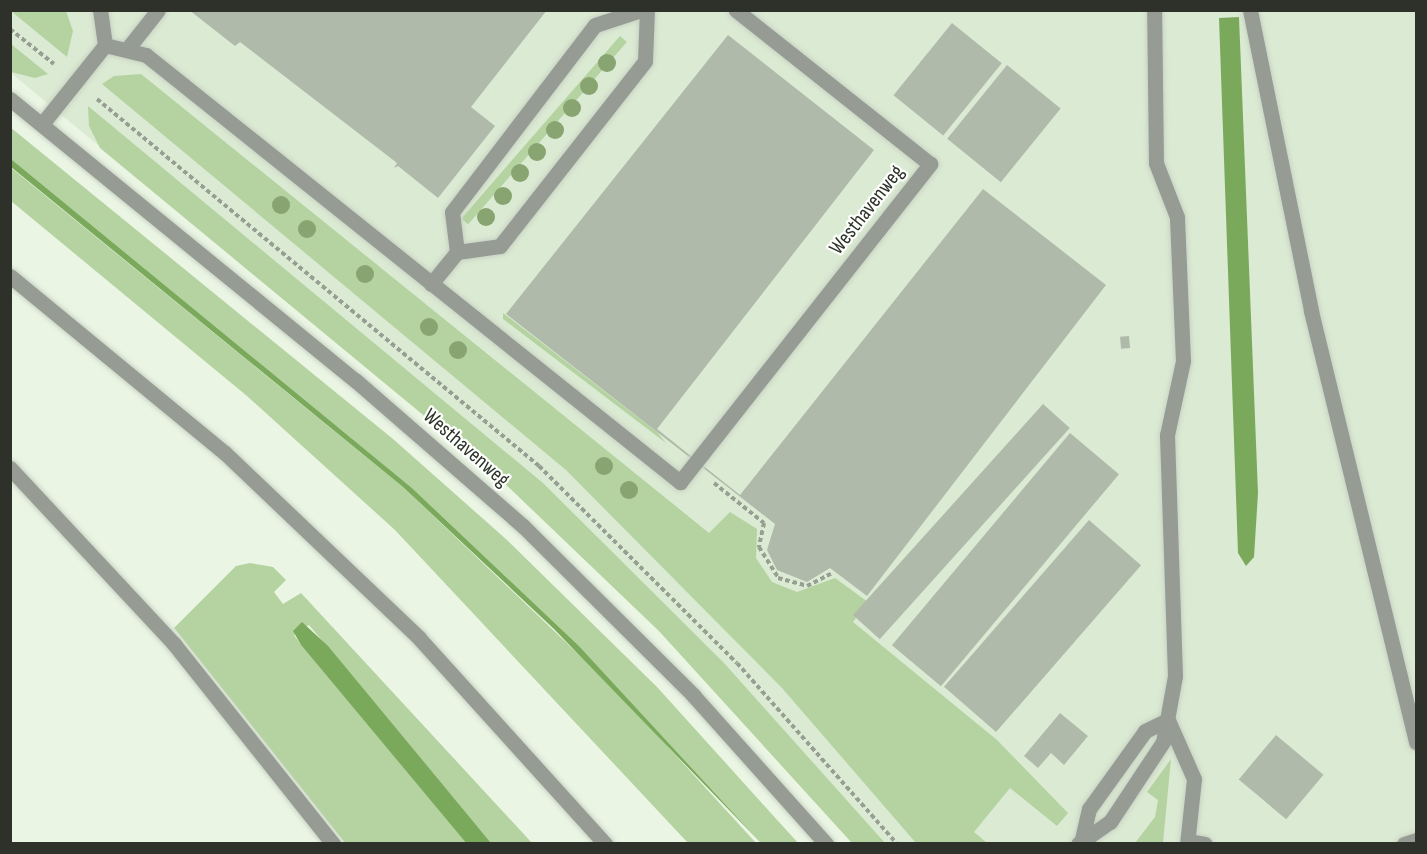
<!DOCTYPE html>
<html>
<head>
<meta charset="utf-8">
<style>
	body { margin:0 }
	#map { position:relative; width:1427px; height:854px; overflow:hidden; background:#eaf5e4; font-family:"Sofia Sans Condensed",sans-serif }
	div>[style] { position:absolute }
	.built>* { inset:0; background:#dbead3 }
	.green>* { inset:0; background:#b4d3a1; transform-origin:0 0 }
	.water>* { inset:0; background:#7ba95c }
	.building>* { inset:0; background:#b0baaa; transform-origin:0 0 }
	.path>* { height:4px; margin-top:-2px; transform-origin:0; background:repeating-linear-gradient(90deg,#979f92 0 4.5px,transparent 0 7.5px) }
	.roads { filter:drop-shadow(0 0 2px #c8d2c3) drop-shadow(0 0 2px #c8d2c3) }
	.minor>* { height:15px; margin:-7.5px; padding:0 7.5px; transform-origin:7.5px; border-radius:7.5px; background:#969b94 }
	.trees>* { width:18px; height:18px; margin:-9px; border-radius:50%; background:#88a470 }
	span { translate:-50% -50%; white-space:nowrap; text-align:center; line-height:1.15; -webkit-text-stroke:4.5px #fdfffc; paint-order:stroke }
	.street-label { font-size:21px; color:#2d312a }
	.frame { position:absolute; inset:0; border:12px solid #2d312a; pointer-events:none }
</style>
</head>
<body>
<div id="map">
	<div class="built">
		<i style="clip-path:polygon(10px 11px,1416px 11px,1416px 843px,852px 843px,659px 631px,497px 476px,11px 73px)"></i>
	</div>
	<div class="green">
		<i style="clip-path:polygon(11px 11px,66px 11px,73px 31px,67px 57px)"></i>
		<i style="left:620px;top:36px;width:9px;height:242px;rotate:41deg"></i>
		<i style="clip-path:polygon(10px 44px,11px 44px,48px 74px,35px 78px,11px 72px)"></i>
		<i style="clip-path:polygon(141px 74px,709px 533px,730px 512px,757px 529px,756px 558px,772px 582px,797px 592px,835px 578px,868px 602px,853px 622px,997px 740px,1068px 813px,1057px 826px,1010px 788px,974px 832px,987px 843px,916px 843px,782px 688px,566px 470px,102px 84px,114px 76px)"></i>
		<i style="clip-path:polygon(88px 106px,543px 483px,724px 663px,885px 843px,852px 843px,659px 631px,497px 476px,100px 148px,89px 126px)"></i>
		<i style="clip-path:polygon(10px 127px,393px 439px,507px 540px,657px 687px,798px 843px,761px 843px,579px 646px,412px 488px,11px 159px)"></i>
		<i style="clip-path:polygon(10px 167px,403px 487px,615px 689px,756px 843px,688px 843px,395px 530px,247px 396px,11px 201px)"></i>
		<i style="clip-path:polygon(503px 313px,657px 432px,666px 443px,503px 319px)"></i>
		<i style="clip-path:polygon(250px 563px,273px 567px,286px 580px,274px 592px,283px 604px,301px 593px,532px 843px,491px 843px,309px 625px,294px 635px,301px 645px,466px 843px,345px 843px,174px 628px,236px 566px)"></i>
		<i style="clip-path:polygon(1171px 759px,1163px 843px,1135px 843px,1155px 817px,1158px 800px,1147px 792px)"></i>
	</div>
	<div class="water">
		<i style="clip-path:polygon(1239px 17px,1258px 493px,1254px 557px,1246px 566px,1238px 553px,1219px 18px)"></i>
		<i style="clip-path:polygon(11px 159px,412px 488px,579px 646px,761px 843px,554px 629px,403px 487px,11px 167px)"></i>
		<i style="clip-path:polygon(302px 622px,328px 646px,491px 843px,466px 843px,301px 645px,293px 631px)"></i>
	</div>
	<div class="building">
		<i style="clip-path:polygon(189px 10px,547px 10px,471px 107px,495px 126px,438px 198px,398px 166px,394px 168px,397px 163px,240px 42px,235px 46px)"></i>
		<i style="left:952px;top:23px;width:64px;height:93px;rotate:39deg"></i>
		<i style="clip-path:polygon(728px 35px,874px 150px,657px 429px,740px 495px,983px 189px,1106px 285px,867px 596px,830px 568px,807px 582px,777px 570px,767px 550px,775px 524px,506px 314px)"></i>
		<i style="left:1007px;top:65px;width:69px;height:95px;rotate:39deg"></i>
		<i style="left:1129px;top:336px;width:12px;height:9px;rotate:85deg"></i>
		<i style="left:1043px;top:404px;width:36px;height:284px;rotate:42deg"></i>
		<i style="left:1070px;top:433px;width:64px;height:277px;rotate:40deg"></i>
		<i style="left:1089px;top:520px;width:69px;height:221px;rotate:41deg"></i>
		<i style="clip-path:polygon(1060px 713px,1088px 736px,1064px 765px,1051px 753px,1038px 768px,1024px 756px)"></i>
		<i style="left:1276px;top:735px;width:62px;height:58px;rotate:40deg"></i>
	</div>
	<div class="path">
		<i style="left:10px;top:29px;width:56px;rotate:38.5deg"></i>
		<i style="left:97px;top:99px;width:575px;rotate:39.7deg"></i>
		<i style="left:539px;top:466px;width:279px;rotate:44.9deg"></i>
		<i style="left:737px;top:663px;width:242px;rotate:48.5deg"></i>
		<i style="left:714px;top:483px;width:64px;rotate:38.7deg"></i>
		<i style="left:764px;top:523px;width:25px;rotate:102deg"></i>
		<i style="left:759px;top:547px;width:36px;rotate:58deg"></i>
		<i style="left:778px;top:578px;width:30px;rotate:15deg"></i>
		<i style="left:807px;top:586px;width:29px;rotate:-27deg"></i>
	</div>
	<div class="roads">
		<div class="minor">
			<i style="left:1250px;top:10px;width:307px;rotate:78.5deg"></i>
			<i style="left:1311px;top:311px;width:444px;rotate:76.3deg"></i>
			<i style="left:105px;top:45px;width:42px;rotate:13.7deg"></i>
			<i style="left:146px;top:55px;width:684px;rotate:38.65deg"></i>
			<i style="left:680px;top:482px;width:405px;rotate:-51.8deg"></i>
			<i style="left:930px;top:164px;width:248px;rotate:-141.6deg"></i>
			<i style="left:128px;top:48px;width:48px;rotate:-51.7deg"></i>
			<i style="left:10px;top:99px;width:445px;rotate:39.2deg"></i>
			<i style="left:355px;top:380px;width:223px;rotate:41deg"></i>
			<i style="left:523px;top:526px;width:240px;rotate:44.8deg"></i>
			<i style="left:693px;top:695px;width:200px;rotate:48.2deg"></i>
			<i style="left:42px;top:124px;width:101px;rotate:-51.4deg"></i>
			<i style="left:105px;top:45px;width:35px;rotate:-98deg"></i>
			<i style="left:457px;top:252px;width:40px;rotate:-97.1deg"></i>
			<i style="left:452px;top:212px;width:235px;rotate:-52.6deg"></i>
			<i style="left:595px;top:25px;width:48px;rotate:-18.1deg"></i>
			<i style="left:10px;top:276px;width:278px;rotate:39.5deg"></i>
			<i style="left:225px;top:453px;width:268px;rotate:43.6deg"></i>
			<i style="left:419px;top:638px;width:278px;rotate:47.9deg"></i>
			<i style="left:431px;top:284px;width:41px;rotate:-50.9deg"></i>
			<i style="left:457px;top:252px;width:43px;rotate:-7.9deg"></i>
			<i style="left:500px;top:246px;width:235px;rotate:-51.9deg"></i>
			<i style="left:645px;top:61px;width:51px;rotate:-87.8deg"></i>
			<i style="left:10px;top:468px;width:241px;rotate:47deg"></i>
			<i style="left:174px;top:644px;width:256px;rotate:51.5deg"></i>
			<i style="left:1168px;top:720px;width:64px;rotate:66.2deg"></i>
			<i style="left:1194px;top:779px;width:65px;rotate:96.1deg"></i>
			<i style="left:1082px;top:839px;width:31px;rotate:-77deg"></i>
			<i style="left:1089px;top:809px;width:96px;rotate:-54.3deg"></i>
			<i style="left:1145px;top:731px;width:25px;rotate:-26deg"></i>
			<i style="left:1188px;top:841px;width:17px;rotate:10deg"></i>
			<i style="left:1078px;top:844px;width:39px;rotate:-35deg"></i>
			<i style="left:1110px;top:822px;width:96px;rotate:-56.5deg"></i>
			<i style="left:1163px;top:742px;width:67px;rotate:-79.7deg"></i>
			<i style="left:1175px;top:676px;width:241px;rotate:-91.9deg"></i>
			<i style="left:1167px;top:435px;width:76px;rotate:-77.8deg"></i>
			<i style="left:1183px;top:361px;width:144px;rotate:-92.4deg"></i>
			<i style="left:1177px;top:217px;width:58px;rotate:-111.3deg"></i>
			<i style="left:1156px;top:163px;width:153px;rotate:-90.7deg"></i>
			<i style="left:1404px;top:844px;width:13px;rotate:-18deg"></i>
		</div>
	</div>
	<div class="trees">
		<i style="left:607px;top:63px"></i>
		<i style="left:589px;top:86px"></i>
		<i style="left:572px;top:108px"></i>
		<i style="left:555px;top:130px"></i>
		<i style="left:537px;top:152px"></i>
		<i style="left:520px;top:173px"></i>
		<i style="left:503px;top:196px"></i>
		<i style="left:281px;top:205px"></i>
		<i style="left:486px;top:217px"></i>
		<i style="left:307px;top:229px"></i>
		<i style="left:365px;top:274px"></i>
		<i style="left:429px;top:327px"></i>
		<i style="left:458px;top:350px"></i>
		<i style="left:604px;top:466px"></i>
		<i style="left:629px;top:490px"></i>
	</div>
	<div class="street-label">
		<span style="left:867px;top:210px;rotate:-52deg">Westhavenweg</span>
		<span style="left:466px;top:448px;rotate:41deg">Westhavenweg</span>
	</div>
	<div class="frame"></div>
</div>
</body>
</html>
